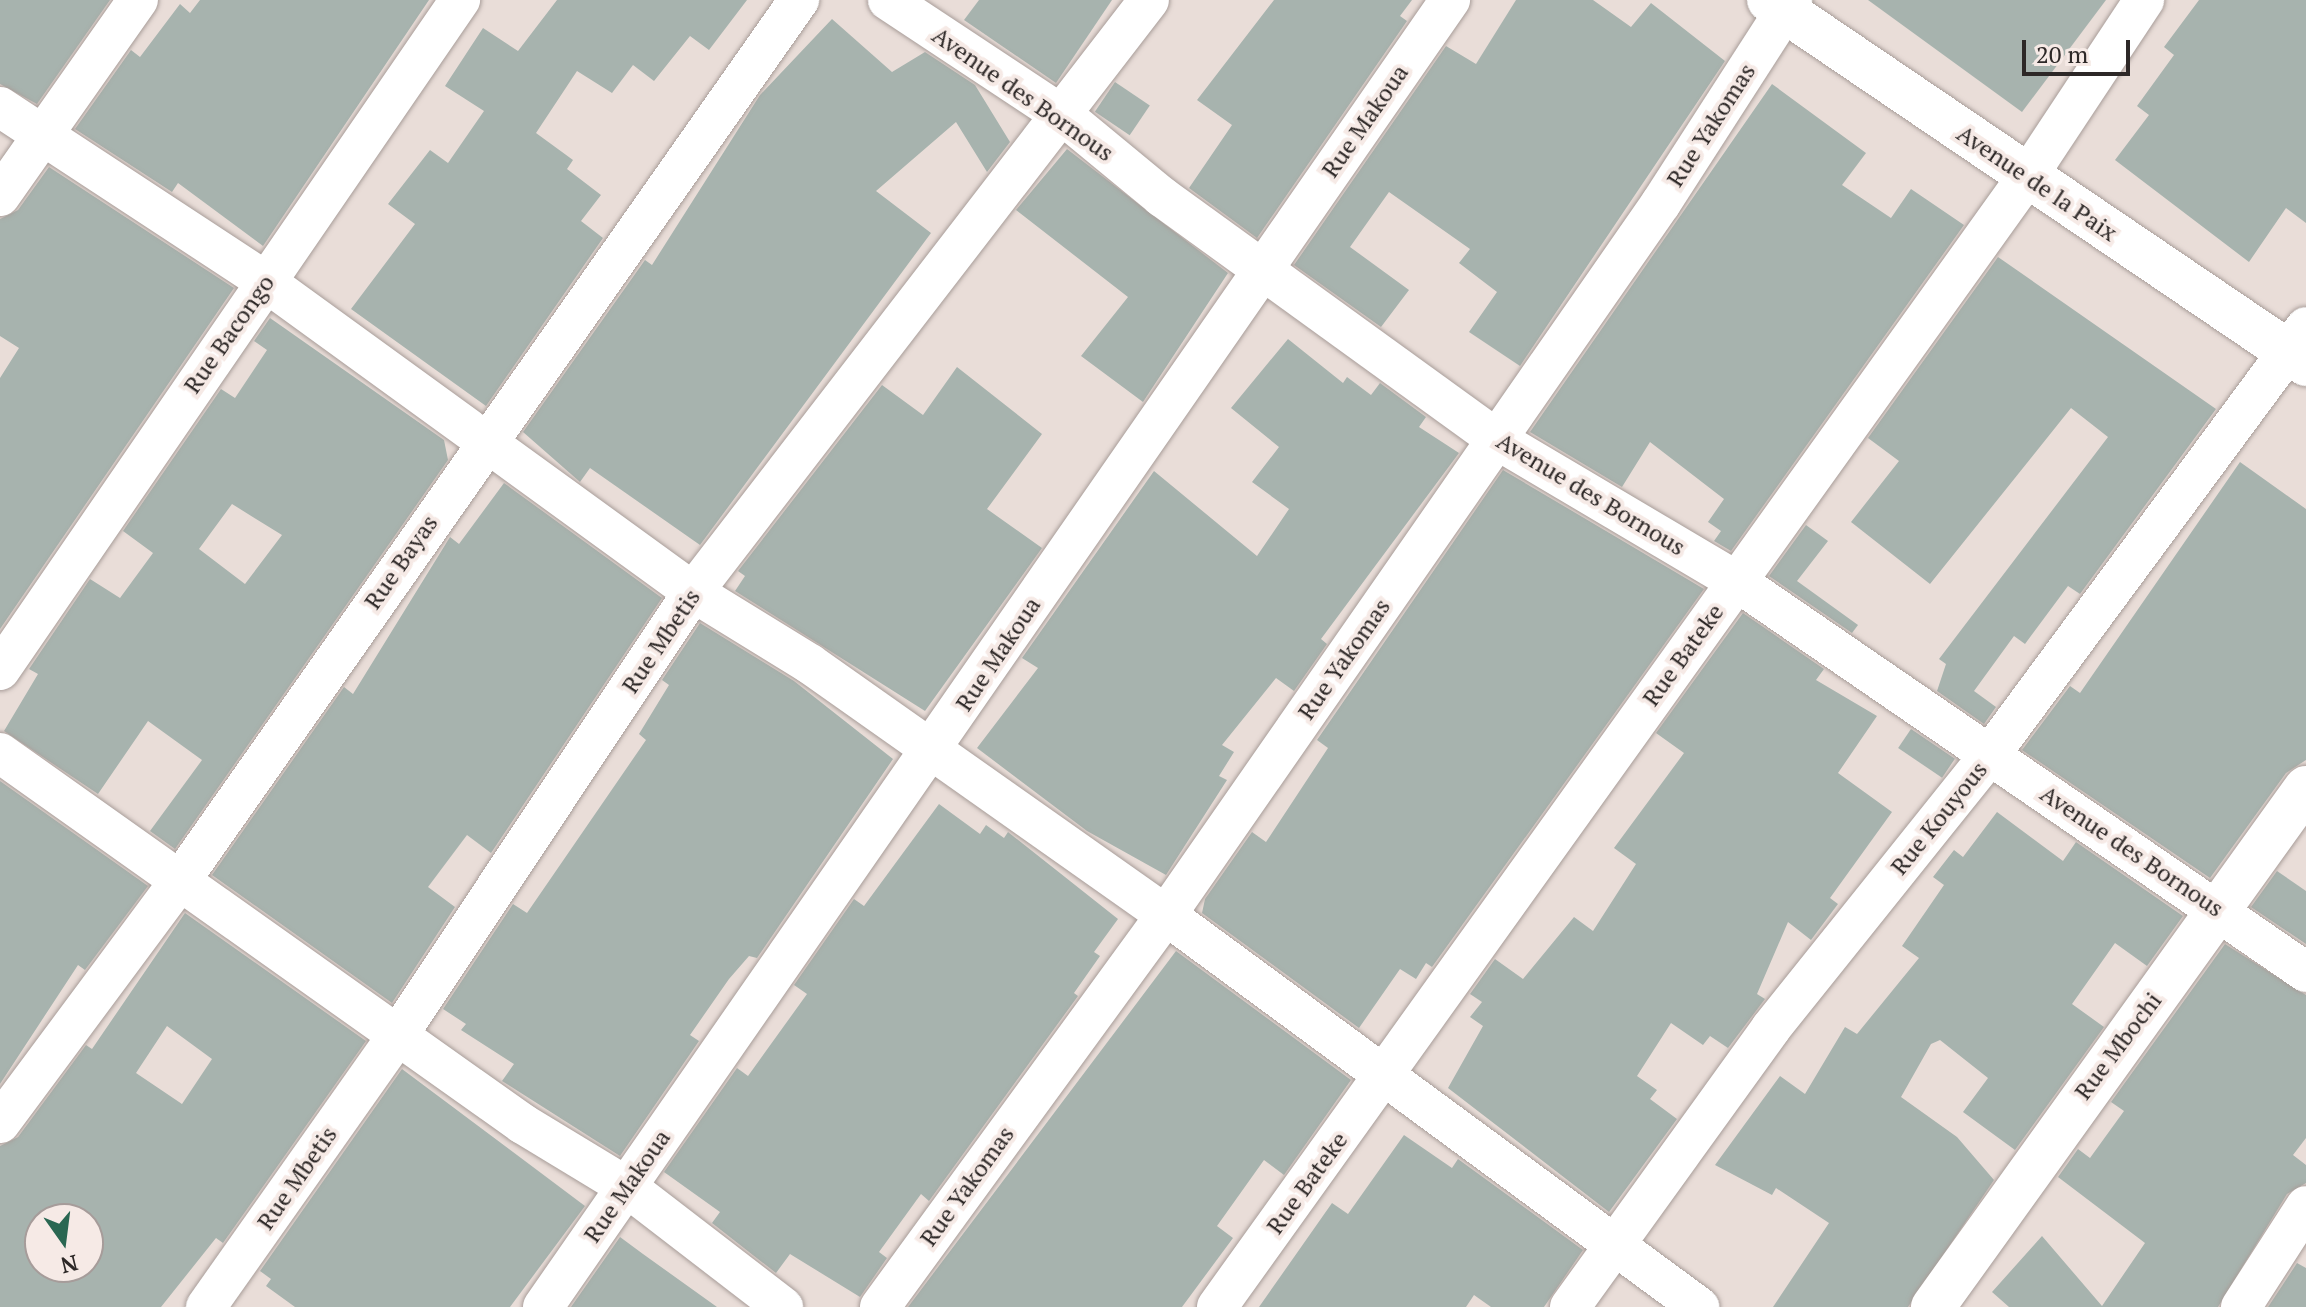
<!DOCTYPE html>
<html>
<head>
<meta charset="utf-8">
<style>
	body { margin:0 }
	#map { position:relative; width:2306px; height:1307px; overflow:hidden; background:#e9ddd8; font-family:"PT Serif",serif }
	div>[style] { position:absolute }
	.building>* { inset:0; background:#a7b3ae; transform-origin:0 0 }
	.roads { filter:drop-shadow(0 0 2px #a89d99) drop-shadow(0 0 2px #a89d99) }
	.minor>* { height:40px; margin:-20px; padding:0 20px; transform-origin:20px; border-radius:20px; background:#fff }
	.secondary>* { height:44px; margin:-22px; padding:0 22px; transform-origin:22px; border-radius:22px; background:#fff }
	span { translate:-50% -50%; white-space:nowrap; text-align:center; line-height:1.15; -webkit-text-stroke:8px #f6eae6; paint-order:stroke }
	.street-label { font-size:24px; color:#2d2827 }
	.north { position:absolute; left:24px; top:1203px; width:80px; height:80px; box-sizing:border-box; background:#f6eae6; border:2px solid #a69c9a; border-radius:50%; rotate:166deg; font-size:22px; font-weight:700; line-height:32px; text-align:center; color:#2d2827 }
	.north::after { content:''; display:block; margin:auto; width:28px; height:36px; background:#2a6752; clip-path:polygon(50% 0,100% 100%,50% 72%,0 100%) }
	.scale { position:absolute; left:2022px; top:40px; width:108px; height:36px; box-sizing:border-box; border:4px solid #2d2827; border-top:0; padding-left:10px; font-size:24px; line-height:28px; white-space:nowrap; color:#2d2827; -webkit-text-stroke:6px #f6eae6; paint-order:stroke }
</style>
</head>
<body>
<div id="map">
	<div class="building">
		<i style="clip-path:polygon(0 0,110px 0,37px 104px,0 84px)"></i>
		<i style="clip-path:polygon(200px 0,429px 0,263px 246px,178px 183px,172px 192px,75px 129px,131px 50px,140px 57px,180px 4px,190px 13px)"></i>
		<i style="clip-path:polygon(557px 0,747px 0,709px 50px,690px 36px,654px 81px,633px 65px,612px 93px,577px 71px,536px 133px,573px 160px,567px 169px,601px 195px,581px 221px,603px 238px,486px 406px,351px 309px,415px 224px,388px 204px,430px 150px,448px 163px,484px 111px,445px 86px,483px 28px,518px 51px)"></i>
		<i style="clip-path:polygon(979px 0,1112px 0,1056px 83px,964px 20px)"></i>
		<i style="clip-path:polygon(1274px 0,1412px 0,1400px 16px,1407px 21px,1257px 238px,1189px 188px,1232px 125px,1197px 100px)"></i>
		<i style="clip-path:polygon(1516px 0,1593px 0,1631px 27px,1651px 3px,1725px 61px,1520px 366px,1469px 332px,1497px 292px,1459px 263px,1470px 249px,1389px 192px,1350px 247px,1409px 290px,1381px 327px,1294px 265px,1446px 46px,1476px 64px)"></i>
		<i style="clip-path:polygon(1868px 0,2106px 0,2022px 112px)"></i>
		<i style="clip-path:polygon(2199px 0,2306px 0,2306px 223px,2286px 208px,2249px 262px,2115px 160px,2149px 115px,2137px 106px,2174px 55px,2164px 47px)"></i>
		<i style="clip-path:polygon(832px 19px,892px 72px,925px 52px,975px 85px,1010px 142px,987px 172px,956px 122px,876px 191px,931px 233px,700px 545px,590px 468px,580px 482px,523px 432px,645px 260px,652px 265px,760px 95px)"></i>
		<i style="left:1115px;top:82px;width:42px;height:36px;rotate:34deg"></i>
		<i style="clip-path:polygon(1772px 84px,1866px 153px,1842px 185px,1891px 218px,1911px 189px,1964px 225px,1731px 551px,1714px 541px,1721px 531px,1708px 522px,1724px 499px,1650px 442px,1622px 487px,1530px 432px)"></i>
		<i style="clip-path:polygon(1067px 149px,1228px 273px,1143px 402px,1081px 356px,1128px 297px,1016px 210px)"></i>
		<i style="clip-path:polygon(49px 167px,234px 288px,0 629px,0 378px,19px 348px,0 336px,0 219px,18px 210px)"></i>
		<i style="clip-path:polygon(1998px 257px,2216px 409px,2080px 594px,2068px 586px,2025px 644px,2014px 636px,1974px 691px,1996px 707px,1984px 724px,1937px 691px,1946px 664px,1939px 659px,2108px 437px,2071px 408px,1930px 584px,1851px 522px,1899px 461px,1868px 438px)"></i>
		<i style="clip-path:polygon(evenodd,270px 318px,444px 440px,448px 460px,175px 849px,150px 831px,202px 760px,148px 721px,98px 794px,4px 731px,38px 674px,29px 669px,90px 579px,120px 598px,153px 553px,123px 531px,221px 389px,235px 398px,267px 350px,254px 341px,270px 318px,232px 504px,282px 535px,245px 584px,199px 549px,232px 504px)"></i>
		<i style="clip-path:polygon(1288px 339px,1343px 383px,1347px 377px,1371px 395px,1380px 383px,1426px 417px,1419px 427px,1459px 453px,1321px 639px,1327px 644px,1294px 691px,1276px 678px,1222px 745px,1234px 752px,1219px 776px,1227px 780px,1166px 875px,1087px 831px,977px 748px,1038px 668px,1022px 658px,1154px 471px,1257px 556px,1289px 509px,1252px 482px,1279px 447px,1231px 408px)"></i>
		<i style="clip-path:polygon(957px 367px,1042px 434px,987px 509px,1042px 548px,925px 711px,735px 591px,745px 576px,738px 571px,882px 385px,923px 415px)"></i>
		<i style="clip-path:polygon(2240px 462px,2306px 509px,2306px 760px,2286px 773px,2210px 878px,2022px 750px,2070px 686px,2080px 693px)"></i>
		<i style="clip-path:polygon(1503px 470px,1704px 589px,1432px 967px,1426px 963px,1416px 979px,1400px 969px,1359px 1028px,1202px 913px,1205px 899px,1252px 832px,1266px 842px,1328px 748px,1317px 740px)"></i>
		<i style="clip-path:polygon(504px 483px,662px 598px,491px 853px,467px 835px,428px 887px,455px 907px,392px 1003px,212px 875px,344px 687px,353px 694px,450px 537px,459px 544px)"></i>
		<i style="clip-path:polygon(1806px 525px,1828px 541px,1797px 581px,1858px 625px,1852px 633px,1769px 576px)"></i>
		<i style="clip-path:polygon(1743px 613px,1824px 669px,1816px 680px,1877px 716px,1838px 773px,1892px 812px,1830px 898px,1838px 904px,1811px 940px,1788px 922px,1757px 994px,1765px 999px,1728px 1048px,1710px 1036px,1703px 1045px,1671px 1023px,1637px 1076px,1657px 1090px,1650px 1099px,1677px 1119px,1609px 1212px,1448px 1088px,1483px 1026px,1470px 1017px,1482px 1002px,1470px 994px,1495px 959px,1523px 979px,1574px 917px,1593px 931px,1636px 864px,1614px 848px,1684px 753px,1656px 733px)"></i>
		<i style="clip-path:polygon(700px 623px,794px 681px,893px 759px,757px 958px,749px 956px,729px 979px,690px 1035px,699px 1041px,620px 1156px,502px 1081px,514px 1064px,461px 1030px,466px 1024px,443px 1009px,513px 904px,527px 913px,646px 740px,639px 734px,669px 685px,662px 680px)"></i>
		<i style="left:1911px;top:729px;width:53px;height:23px;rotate:34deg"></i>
		<i style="clip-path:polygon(0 781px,148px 886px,85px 970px,78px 965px,0 1084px)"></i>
		<i style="clip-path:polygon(939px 804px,980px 834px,986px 825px,1004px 838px,1008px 832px,1118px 919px,1094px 952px,1100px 956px,1074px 993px,1078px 996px,929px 1201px,921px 1194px,879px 1252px,887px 1258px,860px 1297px,790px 1254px,776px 1273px,712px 1223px,720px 1212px,664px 1172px,737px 1068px,748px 1076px,807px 994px,794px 985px,854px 899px,864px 906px)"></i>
		<i style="clip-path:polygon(1997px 812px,2063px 861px,2076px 842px,2183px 916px,2147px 966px,2115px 943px,2072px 1004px,2104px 1027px,2015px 1150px,1963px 1112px,1988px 1078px,1940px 1040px,1931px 1044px,1901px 1097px,1957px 1137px,1994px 1180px,1908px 1307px,1773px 1307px,1829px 1223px,1776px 1188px,1772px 1195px,1715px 1165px,1780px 1076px,1805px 1094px,1845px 1027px,1857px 1034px,1919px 958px,1902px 946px,1944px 885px,1933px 877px,1954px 850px,1963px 857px)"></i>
		<i style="clip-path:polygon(2277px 871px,2306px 891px,2306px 944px,2251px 907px)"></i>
		<i style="clip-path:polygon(evenodd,185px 913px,366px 1041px,223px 1243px,216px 1238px,161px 1307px,0 1307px,0 1146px,18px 1137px,86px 1045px,92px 1049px,185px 913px,167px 1026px,212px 1059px,182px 1104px,136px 1073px,167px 1026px,185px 913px,40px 1219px,88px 1219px,88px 1267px,40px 1267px,40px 1219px)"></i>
		<i style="clip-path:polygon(2225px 944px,2306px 995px,2306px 1138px,2293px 1155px,2306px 1165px,2306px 1183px,2287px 1194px,2218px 1307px,2009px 1307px,1992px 1292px,2042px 1236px,2102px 1306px,2145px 1243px,2058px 1177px,2078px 1149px,2090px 1158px,2124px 1111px,2111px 1102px)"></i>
		<i style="clip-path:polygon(1176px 951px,1351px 1080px,1284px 1175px,1264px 1160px,1217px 1226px,1233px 1238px,1182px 1307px,908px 1307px)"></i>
		<i style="clip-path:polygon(402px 1069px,585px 1206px,510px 1307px,295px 1307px,266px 1286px,271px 1279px,260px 1271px)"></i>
		<i style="clip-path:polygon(1404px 1135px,1452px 1168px,1458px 1159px,1583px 1250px,1544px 1307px,1491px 1307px,1474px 1295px,1466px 1307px,1259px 1307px,1332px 1203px,1348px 1214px)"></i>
		<i style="clip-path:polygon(620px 1237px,643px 1254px,717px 1307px,571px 1307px)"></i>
		<i style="clip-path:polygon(2297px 1263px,2306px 1268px,2306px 1307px,2268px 1307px)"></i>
	</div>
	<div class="roads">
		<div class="minor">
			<i style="left:888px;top:0;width:212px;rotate:33.5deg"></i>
			<i style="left:1065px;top:117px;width:126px;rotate:39.5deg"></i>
			<i style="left:1162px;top:197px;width:412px;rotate:35.9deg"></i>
			<i style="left:1496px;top:439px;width:279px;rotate:30.6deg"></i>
			<i style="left:1736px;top:581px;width:691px;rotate:34.45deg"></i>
			<i style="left:0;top:107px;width:318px;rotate:33.3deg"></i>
			<i style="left:266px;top:282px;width:528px;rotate:35.98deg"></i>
			<i style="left:693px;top:592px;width:137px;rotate:31.6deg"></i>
			<i style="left:810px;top:664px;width:436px;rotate:35.2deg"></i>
			<i style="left:1166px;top:915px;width:662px;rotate:36.33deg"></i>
			<i style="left:0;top:196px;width:240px;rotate:-54.9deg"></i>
			<i style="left:0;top:670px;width:813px;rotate:-55.53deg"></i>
			<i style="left:0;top:753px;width:641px;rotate:35.35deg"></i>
			<i style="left:523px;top:1124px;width:122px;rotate:31.2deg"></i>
			<i style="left:627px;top:1187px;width:197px;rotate:37.6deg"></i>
			<i style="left:0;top:1123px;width:302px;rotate:-53.4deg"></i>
			<i style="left:180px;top:881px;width:1077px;rotate:-54.91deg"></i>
			<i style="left:206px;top:1307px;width:333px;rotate:-54.8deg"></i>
			<i style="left:398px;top:1035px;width:532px;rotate:-56.34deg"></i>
			<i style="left:693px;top:592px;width:747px;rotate:-52.39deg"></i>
			<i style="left:543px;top:1307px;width:1591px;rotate:-55.24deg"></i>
			<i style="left:880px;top:1307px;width:485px;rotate:-53.9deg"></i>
			<i style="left:1166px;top:915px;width:867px;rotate:-55.19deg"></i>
			<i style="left:1661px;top:203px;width:242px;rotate:-57.2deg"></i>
			<i style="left:1217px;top:1307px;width:1390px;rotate:-54.37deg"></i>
			<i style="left:2027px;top:177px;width:212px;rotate:-56.5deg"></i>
			<i style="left:1570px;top:1307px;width:344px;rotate:-54.2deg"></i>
			<i style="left:1771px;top:1028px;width:349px;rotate:-51.3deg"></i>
			<i style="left:1989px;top:756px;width:533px;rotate:-53.54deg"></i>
			<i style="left:2241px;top:1307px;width:120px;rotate:-57.2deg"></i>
		</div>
		<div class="secondary">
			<i style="left:1769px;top:0;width:649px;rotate:34.13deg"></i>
			<i style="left:1933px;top:1307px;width:639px;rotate:-54.3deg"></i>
		</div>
	</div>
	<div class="street-label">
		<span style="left:1023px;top:94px;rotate:35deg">Avenue des Bornous</span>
		<span style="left:1365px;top:121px;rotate:-55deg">Rue Makoua</span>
		<span style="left:1711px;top:125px;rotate:-57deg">Rue Yakomas</span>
		<span style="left:2037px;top:183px;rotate:34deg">Avenue de la Paix</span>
		<span style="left:229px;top:334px;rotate:-55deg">Rue Bacongo</span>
		<span style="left:1591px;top:494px;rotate:31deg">Avenue des Bornous</span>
		<span style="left:401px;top:562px;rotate:-55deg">Rue Bayas</span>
		<span style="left:661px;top:641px;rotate:-56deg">Rue Mbetis</span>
		<span style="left:998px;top:654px;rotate:-56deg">Rue Makoua</span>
		<span style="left:1683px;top:655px;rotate:-54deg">Rue Bateke</span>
		<span style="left:1344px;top:659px;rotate:-55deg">Rue Yakomas</span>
		<span style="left:1939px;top:818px;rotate:-51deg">Rue Kouyous</span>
		<span style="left:2132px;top:851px;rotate:34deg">Avenue des Bornous</span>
		<span style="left:2118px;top:1046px;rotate:-53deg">Rue Mbochi</span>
		<span style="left:297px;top:1178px;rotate:-55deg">Rue Mbetis</span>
		<span style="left:1307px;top:1183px;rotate:-54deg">Rue Bateke</span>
		<span style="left:627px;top:1186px;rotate:-55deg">Rue Makoua</span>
		<span style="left:967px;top:1186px;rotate:-54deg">Rue Yakomas</span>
	</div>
	<div class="north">N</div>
	<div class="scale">20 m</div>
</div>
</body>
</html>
